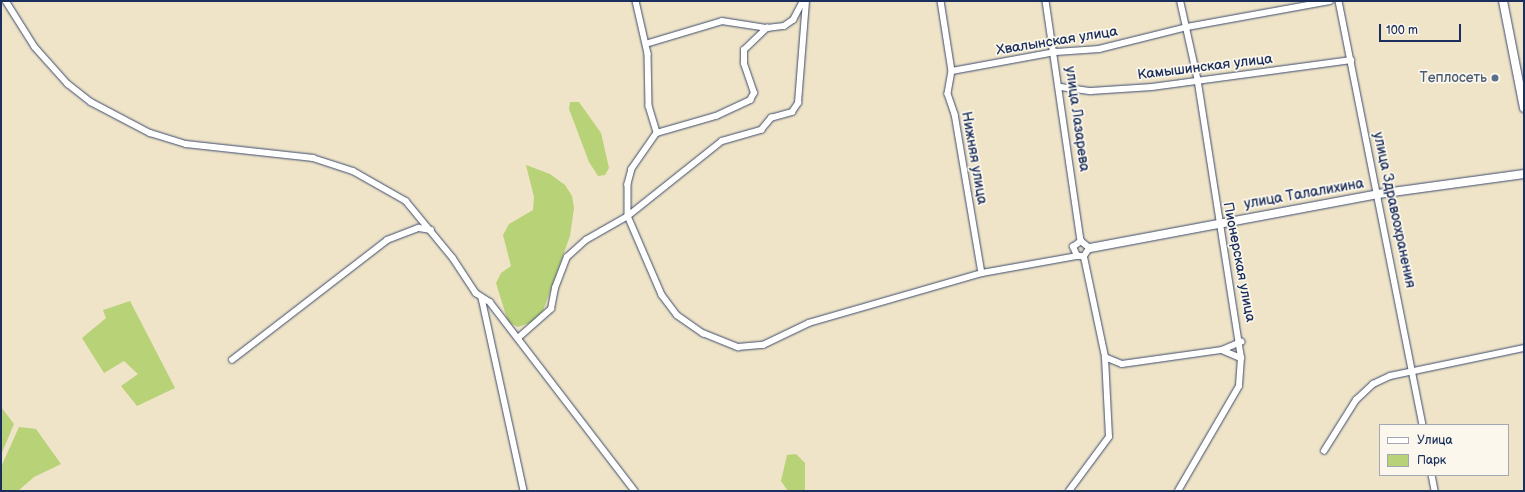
<!DOCTYPE html>
<html>
<head>
<meta charset="utf-8">
<style>
	body { margin:0 }
	#map { position:relative; width:1525px; height:492px; overflow:hidden; background:#efe4c7; font-family:"Balsamiq Sans",sans-serif }
	div>[style] { position:absolute }
	.green>* { inset:0; background:#b8d277 }
	.roads { filter:drop-shadow(0 0 1px #3b4a6e) drop-shadow(0 0 1px #3b4a6e) }
	.street>* { height:5.5px; margin:-2.75px; padding:0 2.75px; transform-origin:2.75px; border-radius:2.75px; background:#fff }
	.secondary>* { height:8px; margin:-4px; padding:0 4px; transform-origin:4px; border-radius:4px; background:#fff }
	.dots>* { width:11px; height:11px; translate:-50% -50%; box-sizing:border-box; border:2px solid #fbf7ec; border-radius:50% }
	span { translate:-50% -50%; white-space:nowrap; text-align:center; line-height:1.15; -webkit-text-stroke:3.5px #fbf7ec; paint-order:stroke }
	.street-label { font-size:14px; color:#1b2f5e }
	.service-label { font-size:14px; color:#4e5e75 }
	.right { translate:-100% -50%; text-align:right }
	.frame { position:absolute; inset:0; border:2px solid #1b2f5e; pointer-events:none }
	.legend { position:absolute; left:1379px; top:424px; width:130px; height:52px; box-sizing:border-box; background:#fbf7ec; border:1px solid #a1a7b3; margin:0; padding:5px 7px; list-style:none; font-size:12px; color:#1b2f5e }
	.legend li { display:flex; align-items:center; gap:8px; height:20px }
	.legend b { width:20px; border:1px solid #a1a7b3 }
	.scale { position:absolute; left:1379px; top:24px; width:82px; height:18px; box-sizing:border-box; border:2px solid #1b2f5e; border-top:0; padding-left:5px; font-size:12px; line-height:14px; white-space:nowrap; color:#1b2f5e; -webkit-text-stroke:3px #fbf7ec; paint-order:stroke }
</style>
</head>
<body>
<div id="map">
	<div class="green">
		<i style="clip-path:polygon(570px 102px,579px 102px,601px 133px,609px 168px,605px 175px,598px 176px,589px 162px,569px 109px)"></i>
		<i style="clip-path:polygon(526px 165px,550px 174px,565px 185px,572px 196px,574px 208px,570px 236px,543px 311px,532px 322px,518px 327px,508px 322px,496px 283px,501px 273px,511px 266px,503px 235px,509px 224px,533px 210px,534px 197px)"></i>
		<i style="clip-path:polygon(130px 301px,175px 388px,137px 406px,121px 386px,138px 374px,124px 361px,104px 373px,82px 338px,106px 318px,103px 310px)"></i>
		<i style="clip-path:polygon(1px 407px,14px 424px,1px 455px)"></i>
		<i style="clip-path:polygon(19px 427px,36px 429px,61px 464px,34px 477px,18px 491px,1px 491px,1px 467px)"></i>
		<i style="clip-path:polygon(796px 454px,805px 463px,805px 491px,788px 491px,781px 481px,787px 455px)"></i>
	</div>
	<div class="roads">
		<div class="street">
			<i style="left:6px;top:1px;width:54px;rotate:57.8deg"></i>
			<i style="left:35px;top:47px;width:50px;rotate:48.3deg"></i>
			<i style="left:68px;top:84px;width:29px;rotate:38deg"></i>
			<i style="left:91px;top:102px;width:67px;rotate:27.7deg"></i>
			<i style="left:150px;top:133px;width:38px;rotate:17deg"></i>
			<i style="left:186px;top:144px;width:128px;rotate:6.3deg"></i>
			<i style="left:313px;top:158px;width:42px;rotate:18deg"></i>
			<i style="left:353px;top:171px;width:61px;rotate:29.5deg"></i>
			<i style="left:406px;top:201px;width:74px;rotate:50.5deg"></i>
			<i style="left:453px;top:258px;width:42px;rotate:56.7deg"></i>
			<i style="left:476px;top:293px;width:17px;rotate:33deg"></i>
			<i style="left:490px;top:302px;width:238px;rotate:52.5deg"></i>
			<i style="left:636px;top:1px;width:54px;rotate:77.2deg"></i>
			<i style="left:648px;top:54px;width:52px;rotate:88.9deg"></i>
			<i style="left:649px;top:106px;width:28px;rotate:73deg"></i>
			<i style="left:657px;top:133px;width:44px;rotate:124.8deg"></i>
			<i style="left:632px;top:169px;width:16px;rotate:105deg"></i>
			<i style="left:628px;top:184px;width:32px;rotate:90deg"></i>
			<i style="left:628px;top:216px;width:86px;rotate:66.7deg"></i>
			<i style="left:662px;top:295px;width:25px;rotate:53deg"></i>
			<i style="left:677px;top:315px;width:32px;rotate:35deg"></i>
			<i style="left:703px;top:333px;width:38px;rotate:22deg"></i>
			<i style="left:738px;top:347px;width:25px;rotate:-5deg"></i>
			<i style="left:763px;top:345px;width:51px;rotate:-25.6deg"></i>
			<i style="left:809px;top:323px;width:180px;rotate:-16.1deg"></i>
			<i style="left:982px;top:273px;width:97px;rotate:-10.1deg"></i>
			<i style="left:941px;top:1px;width:71px;rotate:81.1deg"></i>
			<i style="left:952px;top:71px;width:23px;rotate:100deg"></i>
			<i style="left:948px;top:94px;width:21px;rotate:71deg"></i>
			<i style="left:955px;top:114px;width:161px;rotate:80.4deg"></i>
			<i style="left:1046px;top:1px;width:243px;rotate:81.7deg"></i>
			<i style="left:1339px;top:1px;width:432px;rotate:78.8deg"></i>
			<i style="left:646px;top:44px;width:79px;rotate:-16.8deg"></i>
			<i style="left:722px;top:21px;width:46px;rotate:8.8deg"></i>
			<i style="left:767px;top:28px;width:17px;rotate:-7deg"></i>
			<i style="left:784px;top:26px;width:11px;rotate:-34deg"></i>
			<i style="left:793px;top:20px;width:21px;rotate:-62deg"></i>
			<i style="left:952px;top:71px;width:106px;rotate:-10.4deg"></i>
			<i style="left:1056px;top:52px;width:43px;rotate:-4deg"></i>
			<i style="left:1099px;top:49px;width:91px;rotate:-14deg"></i>
			<i style="left:1187px;top:27px;width:145px;rotate:-10.3deg"></i>
			<i style="left:1061px;top:87px;width:30px;rotate:8deg"></i>
			<i style="left:1091px;top:91px;width:61px;rotate:-3.8deg"></i>
			<i style="left:1152px;top:87px;width:201px;rotate:-7.7deg"></i>
			<i style="left:657px;top:133px;width:61px;rotate:-16.1deg"></i>
			<i style="left:716px;top:116px;width:38px;rotate:-25deg"></i>
			<i style="left:750px;top:100px;width:8px;rotate:-60deg"></i>
			<i style="left:754px;top:93px;width:31px;rotate:-109deg"></i>
			<i style="left:744px;top:64px;width:14px;rotate:-90deg"></i>
			<i style="left:744px;top:50px;width:32px;rotate:-44deg"></i>
			<i style="left:1081px;top:241px;width:11px;rotate:38deg"></i>
			<i style="left:1090px;top:248px;width:11px;rotate:124deg"></i>
			<i style="left:1084px;top:257px;width:7px;rotate:-172deg"></i>
			<i style="left:1077px;top:256px;width:10px;rotate:-114deg"></i>
			<i style="left:1073px;top:247px;width:10px;rotate:-37deg"></i>
			<i style="left:482px;top:298px;width:198px;rotate:77.7deg"></i>
			<i style="left:518px;top:338px;width:44px;rotate:-41.3deg"></i>
			<i style="left:551px;top:309px;width:21px;rotate:-79deg"></i>
			<i style="left:555px;top:288px;width:33px;rotate:-69deg"></i>
			<i style="left:567px;top:257px;width:25px;rotate:-42deg"></i>
			<i style="left:586px;top:240px;width:48px;rotate:-29.7deg"></i>
			<i style="left:628px;top:216px;width:120px;rotate:-38.6deg"></i>
			<i style="left:722px;top:141px;width:41px;rotate:-15.8deg"></i>
			<i style="left:761px;top:130px;width:16px;rotate:-50deg"></i>
			<i style="left:771px;top:118px;width:22px;rotate:-16deg"></i>
			<i style="left:792px;top:112px;width:11px;rotate:-56deg"></i>
			<i style="left:798px;top:103px;width:102px;rotate:-85.5deg"></i>
			<i style="left:1222px;top:350px;width:21px;rotate:23deg"></i>
			<i style="left:1105px;top:357px;width:18px;rotate:22deg"></i>
			<i style="left:1122px;top:364px;width:101px;rotate:-8deg"></i>
			<i style="left:1222px;top:350px;width:21px;rotate:-23deg"></i>
			<i style="left:232px;top:360px;width:196px;rotate:-37.7deg"></i>
			<i style="left:387px;top:240px;width:34px;rotate:-21deg"></i>
			<i style="left:419px;top:228px;width:12px;rotate:9deg"></i>
			<i style="left:1324px;top:451px;width:60px;rotate:-57.9deg"></i>
			<i style="left:1356px;top:400px;width:23px;rotate:-43deg"></i>
			<i style="left:1373px;top:384px;width:19px;rotate:-25deg"></i>
			<i style="left:1390px;top:376px;width:137px;rotate:-11.8deg"></i>
			<i style="left:1432px;top:475px;width:16px;rotate:79deg"></i>
			<i style="left:1069px;top:491px;width:67px;rotate:-53.5deg"></i>
			<i style="left:1109px;top:437px;width:80px;rotate:-92.9deg"></i>
			<i style="left:1105px;top:357px;width:102px;rotate:-101.9deg"></i>
			<i style="left:1178px;top:491px;width:121px;rotate:-59.8deg"></i>
			<i style="left:1239px;top:386px;width:28px;rotate:-86deg"></i>
			<i style="left:1241px;top:358px;width:279px;rotate:-98.9deg"></i>
			<i style="left:1198px;top:82px;width:83px;rotate:-102.5deg"></i>
		</div>
		<div class="secondary">
			<i style="left:1503px;top:1px;width:109px;rotate:78.9deg"></i>
			<i style="left:1090px;top:248px;width:293px;rotate:-10.6deg"></i>
			<i style="left:1378px;top:194px;width:147px;rotate:-7.8deg"></i>
		</div>
	</div>
	<div class="dots">
		<i style="left:1495px;top:78px;background:#5c6f8a"></i>
	</div>
	<div class="street-label">
		<span style="left:1057px;top:41px;rotate:-9deg">Хвалынская улица</span>
		<span style="left:1205px;top:67px;rotate:-7deg">Камышинская улица</span>
		<span style="left:1077px;top:119px;rotate:82deg">улица Лазарева</span>
		<span style="left:974px;top:158px;rotate:80deg">Нижняя улица</span>
		<span style="left:1304px;top:194px;rotate:-10deg">улица Талалихина</span>
		<span style="left:1394px;top:210px;rotate:78deg">улица Здравоохранения</span>
		<span style="left:1239px;top:262px;rotate:79deg">Пионерская улица</span>
	</div>
	<div class="service-label">
		<span class="right" style="left:1487px;top:78px">Теплосеть</span>
	</div>
	<div class="frame"></div>
	<ul class="legend">
	<li><b style="height:5px;background:#fff"></b>Улица</li>
	<li><b style="height:11px;background:#b8d277"></b>Парк</li>
	</ul>
	<div class="scale">100 m</div>
</div>
</body>
</html>
